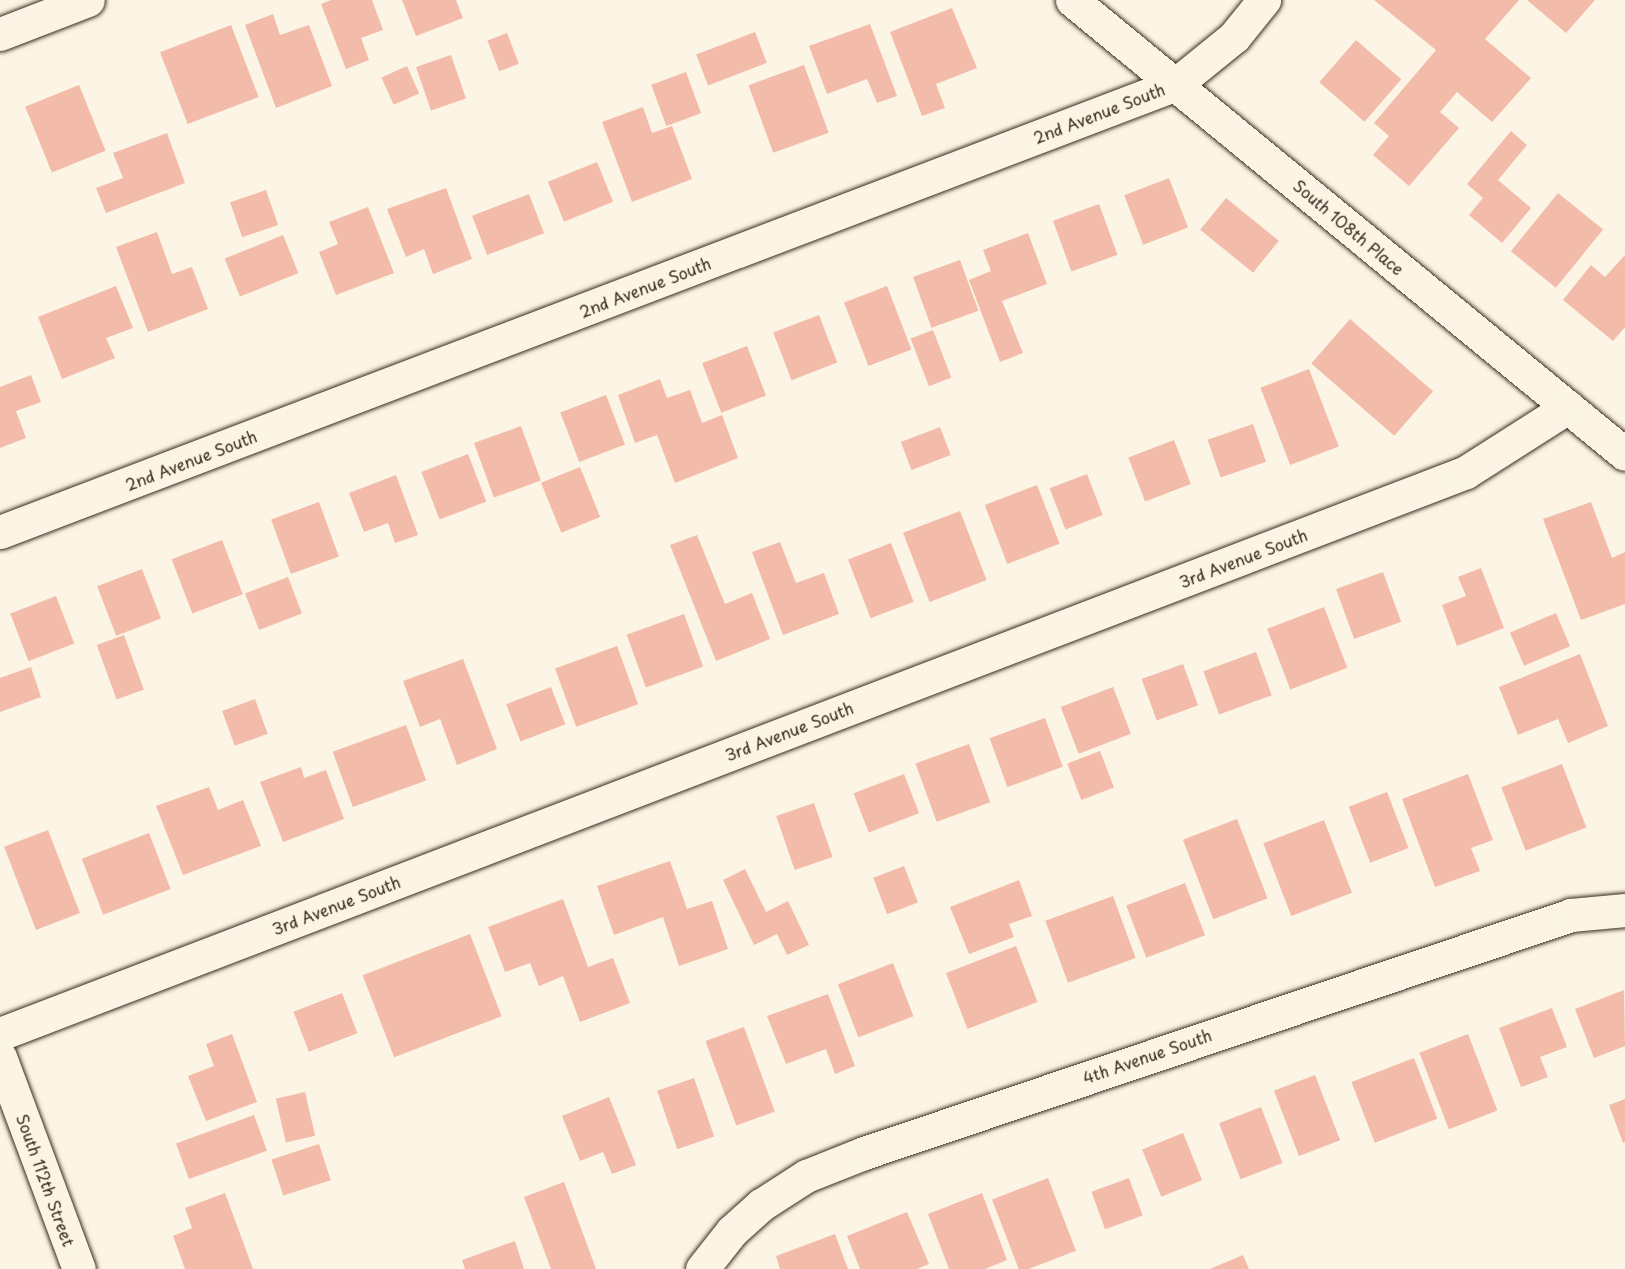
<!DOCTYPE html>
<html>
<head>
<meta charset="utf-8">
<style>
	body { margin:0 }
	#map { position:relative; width:1625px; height:1269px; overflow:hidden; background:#fcf5e5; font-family:"Playpen Sans",sans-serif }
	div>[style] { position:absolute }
	.building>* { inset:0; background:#f3bba9; transform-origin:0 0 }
	.roads { filter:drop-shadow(0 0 2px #3b2a1e) drop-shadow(0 0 2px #3b2a1e) }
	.minor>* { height:33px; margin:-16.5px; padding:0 16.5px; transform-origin:16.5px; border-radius:16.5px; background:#fcf5e5 }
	span { translate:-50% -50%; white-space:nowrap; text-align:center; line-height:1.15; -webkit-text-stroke:4.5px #fcf5e5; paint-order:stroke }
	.street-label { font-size:16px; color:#3b2a1e }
</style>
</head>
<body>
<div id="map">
	<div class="building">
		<i style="clip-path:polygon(331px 0,372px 0,383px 30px,361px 38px,369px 60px,346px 69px,321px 4px)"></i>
		<i style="clip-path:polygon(402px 0,456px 0,463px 18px,416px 36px)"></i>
		<i style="clip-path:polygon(1374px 0,1519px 0,1485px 39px,1531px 78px,1492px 122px,1457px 92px,1440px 112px,1459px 128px,1409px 186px,1373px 155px,1389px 136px,1374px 123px,1436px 50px)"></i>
		<i style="clip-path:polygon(1527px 0,1595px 0,1566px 33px)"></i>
		<i style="clip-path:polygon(952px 8px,977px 68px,936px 84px,945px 108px,922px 116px,890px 32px)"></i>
		<i style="clip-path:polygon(273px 14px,280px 35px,309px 25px,332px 86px,276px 108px,245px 25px)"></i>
		<i style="clip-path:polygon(870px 24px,897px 96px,877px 103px,867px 79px,827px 94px,809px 46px)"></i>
		<i style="left:231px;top:25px;width:77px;height:76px;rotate:69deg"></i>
		<i style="left:755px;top:32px;width:33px;height:63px;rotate:69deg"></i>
		<i style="left:507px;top:33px;width:33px;height:21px;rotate:69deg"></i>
		<i style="left:1356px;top:40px;width:60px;height:56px;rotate:41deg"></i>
		<i style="left:451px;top:55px;width:46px;height:37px;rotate:71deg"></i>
		<i style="left:804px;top:65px;width:72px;height:59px;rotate:70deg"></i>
		<i style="left:407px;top:66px;width:30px;height:28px;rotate:66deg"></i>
		<i style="left:686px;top:72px;width:44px;height:37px;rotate:70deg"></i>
		<i style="left:79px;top:85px;width:71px;height:58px;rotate:68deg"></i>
		<i style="clip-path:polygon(643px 107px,652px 133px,672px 126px,692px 179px,632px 202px,602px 122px)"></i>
		<i style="clip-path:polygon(1511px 131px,1527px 145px,1498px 180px,1531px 208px,1502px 243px,1469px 215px,1483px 198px,1467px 184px)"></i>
		<i style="clip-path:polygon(167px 133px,185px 183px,106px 213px,96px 188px,123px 178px,113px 153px)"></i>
		<i style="left:597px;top:162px;width:43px;height:53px;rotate:68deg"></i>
		<i style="left:1169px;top:178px;width:53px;height:48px;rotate:69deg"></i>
		<i style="clip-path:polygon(446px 188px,472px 259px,433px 274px,424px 249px,406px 257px,387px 209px)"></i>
		<i style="left:266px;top:190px;width:37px;height:38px;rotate:71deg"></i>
		<i style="left:1558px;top:193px;width:58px;height:75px;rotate:39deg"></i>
		<i style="left:529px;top:194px;width:42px;height:61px;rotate:69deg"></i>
		<i style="left:1226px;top:198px;width:68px;height:41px;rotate:39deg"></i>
		<i style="left:1099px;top:204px;width:54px;height:49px;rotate:70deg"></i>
		<i style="clip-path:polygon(368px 207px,394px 273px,336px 295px,319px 252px,338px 244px,329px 222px)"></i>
		<i style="clip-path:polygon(157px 232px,172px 274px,192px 267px,208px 309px,148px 332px,116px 247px)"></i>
		<i style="clip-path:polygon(1028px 233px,1047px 284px,1002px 301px,1023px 353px,1000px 362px,969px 280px,991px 271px,983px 250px)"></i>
		<i style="left:283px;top:235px;width:41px;height:63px;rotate:68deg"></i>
		<i style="clip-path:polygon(1625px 255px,1625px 327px,1613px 341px,1563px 300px,1591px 265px,1605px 277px)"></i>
		<i style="left:960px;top:260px;width:54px;height:50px;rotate:70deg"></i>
		<i style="clip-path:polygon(116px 286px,133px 328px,106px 338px,115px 358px,62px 379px,38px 317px)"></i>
		<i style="left:887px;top:286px;width:68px;height:46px;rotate:69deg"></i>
		<i style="left:819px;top:315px;width:51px;height:49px;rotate:69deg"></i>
		<i style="left:1350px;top:319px;width:110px;height:59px;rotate:41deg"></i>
		<i style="left:933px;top:330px;width:51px;height:24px;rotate:69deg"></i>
		<i style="left:747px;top:346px;width:53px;height:48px;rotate:69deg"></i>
		<i style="left:1309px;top:369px;width:83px;height:52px;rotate:69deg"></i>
		<i style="clip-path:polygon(31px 375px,41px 402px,16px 411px,26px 438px,0 448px,0 387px)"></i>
		<i style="clip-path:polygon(660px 379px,667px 398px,690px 390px,702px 423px,722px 415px,738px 458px,675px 483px,657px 435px,635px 443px,618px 395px)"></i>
		<i style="left:606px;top:395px;width:53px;height:49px;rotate:69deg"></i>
		<i style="left:1253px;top:424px;width:40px;height:48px;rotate:71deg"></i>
		<i style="left:521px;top:426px;width:58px;height:50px;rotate:70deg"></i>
		<i style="left:940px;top:427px;width:30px;height:42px;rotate:69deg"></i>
		<i style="left:1174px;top:440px;width:47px;height:49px;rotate:69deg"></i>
		<i style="left:468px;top:454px;width:51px;height:50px;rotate:69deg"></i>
		<i style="left:580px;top:467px;width:54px;height:42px;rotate:68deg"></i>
		<i style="left:1087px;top:474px;width:44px;height:40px;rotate:69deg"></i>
		<i style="clip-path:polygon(396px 475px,418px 535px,395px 543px,388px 523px,364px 532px,349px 493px)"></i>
		<i style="left:1037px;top:485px;width:63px;height:56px;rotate:69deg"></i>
		<i style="left:319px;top:502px;width:58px;height:51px;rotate:70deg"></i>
		<i style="clip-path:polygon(1591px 502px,1612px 558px,1625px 552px,1625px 604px,1581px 620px,1543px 519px)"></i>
		<i style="left:960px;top:511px;width:74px;height:61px;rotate:69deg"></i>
		<i style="clip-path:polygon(697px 535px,725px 604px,752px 593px,770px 639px,716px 661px,670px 545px)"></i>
		<i style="left:222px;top:540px;width:58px;height:54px;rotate:69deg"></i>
		<i style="clip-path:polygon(780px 542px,796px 583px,824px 573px,839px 614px,783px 635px,752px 552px)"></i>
		<i style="left:891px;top:543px;width:63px;height:46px;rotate:69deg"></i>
		<i style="clip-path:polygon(1481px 568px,1504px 628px,1457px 646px,1442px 605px,1466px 596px,1458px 577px)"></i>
		<i style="left:142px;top:569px;width:53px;height:48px;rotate:69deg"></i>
		<i style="left:1383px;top:572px;width:53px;height:50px;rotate:70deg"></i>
		<i style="left:288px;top:577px;width:39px;height:46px;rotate:69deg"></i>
		<i style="left:56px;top:596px;width:51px;height:49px;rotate:69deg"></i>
		<i style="left:1324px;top:607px;width:65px;height:61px;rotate:69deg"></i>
		<i style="left:1556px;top:613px;width:36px;height:50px;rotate:67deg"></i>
		<i style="left:684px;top:614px;width:56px;height:61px;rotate:70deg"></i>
		<i style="left:124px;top:635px;width:58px;height:29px;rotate:70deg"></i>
		<i style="left:617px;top:646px;width:62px;height:66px;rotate:70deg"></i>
		<i style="left:1256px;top:652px;width:46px;height:56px;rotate:70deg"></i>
		<i style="clip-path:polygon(1580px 654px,1608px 726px,1568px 743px,1558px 719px,1518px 735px,1499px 687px)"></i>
		<i style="clip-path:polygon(463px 659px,497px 749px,457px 765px,440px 719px,420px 727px,403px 681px)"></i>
		<i style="left:1183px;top:664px;width:44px;height:44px;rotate:70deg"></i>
		<i style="clip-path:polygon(31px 667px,41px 697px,0 712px,0 678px)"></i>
		<i style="left:551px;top:687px;width:40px;height:48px;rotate:69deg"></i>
		<i style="left:1113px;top:687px;width:50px;height:56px;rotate:69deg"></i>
		<i style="left:255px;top:699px;width:37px;height:35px;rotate:70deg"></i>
		<i style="left:1045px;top:718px;width:52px;height:59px;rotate:70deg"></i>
		<i style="left:406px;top:725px;width:59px;height:78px;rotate:70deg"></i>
		<i style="left:969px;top:744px;width:62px;height:57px;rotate:70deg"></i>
		<i style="left:1100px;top:751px;width:39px;height:35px;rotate:69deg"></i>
		<i style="left:1562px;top:764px;width:68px;height:65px;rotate:69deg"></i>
		<i style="clip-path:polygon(301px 767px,304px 778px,326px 770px,344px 819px,283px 842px,260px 782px)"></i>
		<i style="left:904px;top:774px;width:42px;height:54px;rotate:69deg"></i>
		<i style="clip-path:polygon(1468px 774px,1493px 840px,1471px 848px,1480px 871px,1435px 887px,1402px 799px)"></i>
		<i style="clip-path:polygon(209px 787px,218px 810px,243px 800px,261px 846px,183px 875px,156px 806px)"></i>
		<i style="left:1387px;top:792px;width:60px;height:41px;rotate:69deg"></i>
		<i style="left:814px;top:803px;width:57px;height:40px;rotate:71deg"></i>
		<i style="left:1237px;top:819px;width:85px;height:58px;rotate:69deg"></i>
		<i style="left:1324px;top:820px;width:78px;height:65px;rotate:69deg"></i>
		<i style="left:48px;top:830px;width:89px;height:47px;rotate:69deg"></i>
		<i style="left:149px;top:833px;width:60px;height:72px;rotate:69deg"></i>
		<i style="clip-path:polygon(670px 861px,687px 909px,712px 901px,728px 949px,679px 966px,663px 917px,614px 935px,597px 886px)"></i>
		<i style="left:904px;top:866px;width:39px;height:33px;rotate:69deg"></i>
		<i style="clip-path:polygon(745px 869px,766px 912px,788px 901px,809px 945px,787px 955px,777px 934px,754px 945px,723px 880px)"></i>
		<i style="clip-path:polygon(1019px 880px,1032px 916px,1009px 924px,1014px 937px,969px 954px,950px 907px)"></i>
		<i style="left:1185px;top:883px;width:56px;height:63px;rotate:69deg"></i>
		<i style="left:1113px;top:896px;width:66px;height:72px;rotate:70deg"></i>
		<i style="clip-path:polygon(563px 899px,588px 967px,613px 958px,630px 1003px,580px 1022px,563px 976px,539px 986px,530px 963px,505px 972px,488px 927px)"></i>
		<i style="left:470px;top:934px;width:88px;height:115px;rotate:69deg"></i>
		<i style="left:1016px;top:946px;width:60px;height:75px;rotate:69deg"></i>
		<i style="left:893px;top:963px;width:57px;height:59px;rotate:69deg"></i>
		<i style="clip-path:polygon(1624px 990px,1625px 1046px,1594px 1058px,1575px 1009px)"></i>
		<i style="left:342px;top:993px;width:43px;height:52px;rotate:69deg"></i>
		<i style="clip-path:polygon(828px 994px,855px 1066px,835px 1074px,826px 1049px,786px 1064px,767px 1016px)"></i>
		<i style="clip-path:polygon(1552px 1008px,1567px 1047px,1540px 1057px,1548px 1077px,1521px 1087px,1499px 1028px)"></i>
		<i style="left:744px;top:1027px;width:90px;height:41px;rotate:70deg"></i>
		<i style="clip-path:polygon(232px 1034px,257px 1102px,206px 1121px,188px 1076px,214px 1066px,206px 1044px)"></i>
		<i style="left:1468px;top:1034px;width:82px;height:52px;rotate:69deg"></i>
		<i style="left:1414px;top:1058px;width:65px;height:67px;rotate:69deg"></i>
		<i style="left:1315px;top:1075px;width:70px;height:44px;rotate:69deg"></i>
		<i style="left:694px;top:1078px;width:62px;height:39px;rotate:71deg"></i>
		<i style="left:305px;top:1092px;width:45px;height:30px;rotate:77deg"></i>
		<i style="clip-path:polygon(609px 1097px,636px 1165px,612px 1174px,603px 1152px,580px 1161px,562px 1116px)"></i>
		<i style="clip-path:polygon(1625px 1099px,1625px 1142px,1623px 1143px,1609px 1105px)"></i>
		<i style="left:1261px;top:1107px;width:60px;height:45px;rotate:69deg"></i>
		<i style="left:254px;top:1115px;width:38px;height:83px;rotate:70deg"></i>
		<i style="left:1183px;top:1133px;width:51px;height:44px;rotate:68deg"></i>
		<i style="left:319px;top:1144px;width:38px;height:50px;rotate:72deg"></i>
		<i style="left:1048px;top:1178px;width:78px;height:60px;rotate:69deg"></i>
		<i style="left:1129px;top:1178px;width:40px;height:40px;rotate:70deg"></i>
		<i style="clip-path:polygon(564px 1182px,596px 1269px,551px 1269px,524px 1197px)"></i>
		<i style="clip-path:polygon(225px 1193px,253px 1269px,185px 1269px,173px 1236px,192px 1228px,185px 1208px)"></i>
		<i style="clip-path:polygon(982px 1193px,1007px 1260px,985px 1269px,949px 1269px,928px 1214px)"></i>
		<i style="clip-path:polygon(907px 1212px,929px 1264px,917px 1269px,860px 1269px,847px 1236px)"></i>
		<i style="clip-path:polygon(835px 1234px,848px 1269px,780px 1269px,776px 1256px)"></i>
		<i style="clip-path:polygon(515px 1241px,524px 1269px,465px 1269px,462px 1260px)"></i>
		<i style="clip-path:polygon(1243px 1255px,1249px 1269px,1210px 1269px)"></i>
	</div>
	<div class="roads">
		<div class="minor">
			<i style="left:1072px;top:0;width:715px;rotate:39.39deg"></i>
			<i style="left:0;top:34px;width:94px;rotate:-21.1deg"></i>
			<i style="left:0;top:532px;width:1258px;rotate:-20.85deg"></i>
			<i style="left:1176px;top:84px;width:75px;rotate:-39deg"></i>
			<i style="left:1234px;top:37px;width:48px;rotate:-51deg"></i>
			<i style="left:0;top:1034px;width:1570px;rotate:-20.97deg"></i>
			<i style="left:1466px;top:472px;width:121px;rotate:-32.5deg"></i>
			<i style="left:0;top:1057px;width:226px;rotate:69.6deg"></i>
			<i style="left:702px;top:1269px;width:48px;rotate:-51.7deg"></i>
			<i style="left:732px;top:1231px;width:39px;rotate:-42deg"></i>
			<i style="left:761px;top:1205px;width:54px;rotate:-32.8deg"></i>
			<i style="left:806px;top:1176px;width:62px;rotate:-21.6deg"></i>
			<i style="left:864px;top:1153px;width:746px;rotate:-18.6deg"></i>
			<i style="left:1571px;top:915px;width:54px;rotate:-5.3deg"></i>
		</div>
	</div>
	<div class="street-label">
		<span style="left:1099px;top:113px;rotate:-21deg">2nd Avenue South</span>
		<span style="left:1349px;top:227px;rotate:40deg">South 108th Place</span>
		<span style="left:645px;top:287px;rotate:-21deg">2nd Avenue South</span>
		<span style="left:191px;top:460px;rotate:-21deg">2nd Avenue South</span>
		<span style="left:1243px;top:558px;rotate:-21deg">3rd Avenue South</span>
		<span style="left:789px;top:731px;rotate:-21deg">3rd Avenue South</span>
		<span style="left:336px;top:905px;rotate:-21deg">3rd Avenue South</span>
		<span style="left:1147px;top:1056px;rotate:-19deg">4th Avenue South</span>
		<span style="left:46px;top:1180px;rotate:70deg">South 112th Street</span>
	</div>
</div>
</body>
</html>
